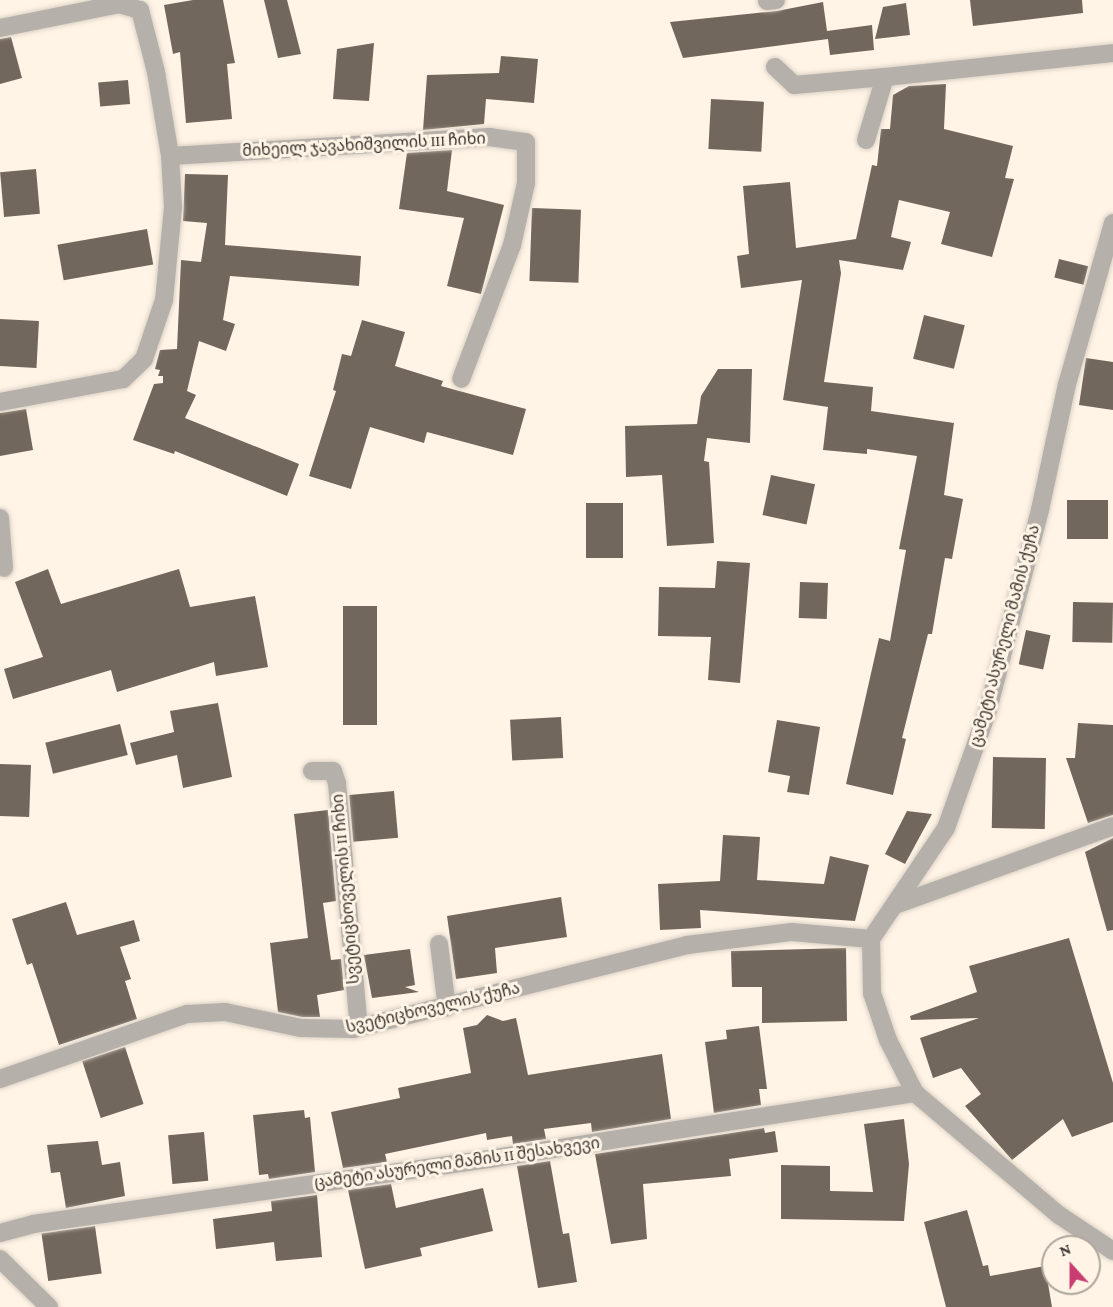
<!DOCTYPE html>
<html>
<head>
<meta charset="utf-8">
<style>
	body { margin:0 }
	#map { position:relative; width:1113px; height:1307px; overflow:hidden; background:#fff4e6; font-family:"Crimson Pro","Noto Sans Georgian",serif }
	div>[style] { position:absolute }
	.building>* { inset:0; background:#72675c; transform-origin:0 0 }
	.roads { filter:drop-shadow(0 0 2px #dbd1c5) drop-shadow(0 0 2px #dbd1c5) }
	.minor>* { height:18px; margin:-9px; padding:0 9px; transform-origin:9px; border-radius:9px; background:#b5b0aa }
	span { translate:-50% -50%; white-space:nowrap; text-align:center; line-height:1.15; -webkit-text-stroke:6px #fff4e6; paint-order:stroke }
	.street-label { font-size:16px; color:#38342e }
	.north { position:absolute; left:1041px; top:1235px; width:60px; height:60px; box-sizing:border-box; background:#fff4e6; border:2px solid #afa79c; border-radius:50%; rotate:339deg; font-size:16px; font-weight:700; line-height:24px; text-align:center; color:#38342e }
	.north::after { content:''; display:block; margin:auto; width:21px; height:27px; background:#c83d72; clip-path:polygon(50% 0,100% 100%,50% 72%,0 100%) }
</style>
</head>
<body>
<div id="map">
	<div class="building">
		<i style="clip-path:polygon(193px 0,223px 0,235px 63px,227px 64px,232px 119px,186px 123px,180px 52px,173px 54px,164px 5px)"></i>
		<i style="clip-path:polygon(264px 0,287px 0,301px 54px,278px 58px)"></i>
		<i style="clip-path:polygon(970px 0,1082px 0,1083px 13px,973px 26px)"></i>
		<i style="clip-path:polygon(823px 2px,827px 31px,872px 25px,874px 50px,830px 55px,828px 39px,683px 58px,670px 22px,777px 11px)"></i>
		<i style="clip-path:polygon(906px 3px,910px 35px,875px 39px,883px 7px)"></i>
		<i style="clip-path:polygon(11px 37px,22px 78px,0 84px,0 39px)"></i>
		<i style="clip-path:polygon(374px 43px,369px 101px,333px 99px,337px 49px)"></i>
		<i style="clip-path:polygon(501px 56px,538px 59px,534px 103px,486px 99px,484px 124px,423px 130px,427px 75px,499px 73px)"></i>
		<i style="left:128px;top:80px;width:24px;height:30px;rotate:85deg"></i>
		<i style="clip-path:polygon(946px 84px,944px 129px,1013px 146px,1005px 178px,1014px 179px,992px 257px,941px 244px,950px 212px,899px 200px,891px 237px,911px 242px,903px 270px,839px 260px,841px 273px,824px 382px,873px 387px,871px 411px,954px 423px,944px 495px,963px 499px,952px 559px,945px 558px,932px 634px,928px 634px,902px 738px,906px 739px,893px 795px,846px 784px,879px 638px,890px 641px,906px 550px,899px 549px,917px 456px,867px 449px,867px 454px,823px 450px,828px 407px,783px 400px,802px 280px,741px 288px,737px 256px,749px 254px,743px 186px,790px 182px,796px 248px,856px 239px,872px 165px,877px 166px,881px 129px,890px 129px,893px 95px,909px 86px)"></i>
		<i style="left:711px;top:99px;width:53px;height:50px;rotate:3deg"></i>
		<i style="clip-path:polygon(452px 150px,447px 191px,504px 205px,481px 294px,447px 286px,464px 218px,399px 209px,407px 153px)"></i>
		<i style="left:36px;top:169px;width:45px;height:36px;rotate:85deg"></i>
		<i style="clip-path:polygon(185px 174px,228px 175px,225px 245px,361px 256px,359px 286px,230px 276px,223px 320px,235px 324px,226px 351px,199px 341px,187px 391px,196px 395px,185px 418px,299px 464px,287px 496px,175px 451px,174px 454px,133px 440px,154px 384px,163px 383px,163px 376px,158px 376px,160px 370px,155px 369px,160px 350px,177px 349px,181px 260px,201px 262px,207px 223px,183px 221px)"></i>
		<i style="left:532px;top:208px;width:49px;height:73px;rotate:2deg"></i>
		<i style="left:147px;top:229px;width:36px;height:91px;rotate:80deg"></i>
		<i style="left:1059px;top:259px;width:30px;height:19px;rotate:14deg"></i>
		<i style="left:924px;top:315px;width:42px;height:45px;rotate:14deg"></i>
		<i style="left:0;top:319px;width:39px;height:47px;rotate:3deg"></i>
		<i style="clip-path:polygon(362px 320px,405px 332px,395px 366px,443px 381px,441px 386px,526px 409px,513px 455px,427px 432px,424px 443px,370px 427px,351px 489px,309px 476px,336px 391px,333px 390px,342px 354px,351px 356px)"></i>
		<i style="clip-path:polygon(1086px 358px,1113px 362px,1113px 410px,1079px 405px)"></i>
		<i style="clip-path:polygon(718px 369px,752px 369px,750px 443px,707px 438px,704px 461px,709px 462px,714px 543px,667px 546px,662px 475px,626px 477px,625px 426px,697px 424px,701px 396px)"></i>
		<i style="clip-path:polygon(26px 409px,33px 450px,0 456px,0 413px)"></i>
		<i style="left:771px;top:475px;width:45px;height:41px;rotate:12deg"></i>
		<i style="left:1067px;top:500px;width:41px;height:39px"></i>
		<i style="left:586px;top:503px;width:37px;height:55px"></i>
		<i style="clip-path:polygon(717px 561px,750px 563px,740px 683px,708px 680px,711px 637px,658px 636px,659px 587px,715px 588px)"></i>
		<i style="clip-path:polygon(48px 569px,61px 604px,179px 569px,190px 607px,255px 596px,268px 667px,216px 676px,214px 662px,117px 692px,111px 670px,13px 699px,4px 669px,43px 657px,15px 582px)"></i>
		<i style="left:800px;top:582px;width:28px;height:36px;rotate:2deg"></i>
		<i style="left:1073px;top:602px;width:40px;height:40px;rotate:1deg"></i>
		<i style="left:343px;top:606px;width:34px;height:119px"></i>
		<i style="left:1026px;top:630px;width:25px;height:35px;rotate:12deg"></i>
		<i style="clip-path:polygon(218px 703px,232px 777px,183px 788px,177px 755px,136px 765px,130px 743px,174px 732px,170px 711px)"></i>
		<i style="left:561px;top:717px;width:41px;height:51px;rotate:87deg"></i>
		<i style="clip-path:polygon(777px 720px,820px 727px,809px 795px,787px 792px,790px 776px,768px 772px)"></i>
		<i style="clip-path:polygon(1078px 723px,1113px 725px,1113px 815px,1088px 823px,1066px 758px,1075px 758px)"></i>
		<i style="left:120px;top:724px;width:32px;height:77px;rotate:76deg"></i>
		<i style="left:993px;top:757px;width:53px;height:71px;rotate:1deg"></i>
		<i style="left:0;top:764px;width:31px;height:52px;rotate:2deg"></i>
		<i style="left:394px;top:791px;width:47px;height:45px;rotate:85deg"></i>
		<i style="clip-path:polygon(328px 810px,336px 901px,323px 903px,331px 960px,341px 959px,344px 990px,317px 995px,320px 1017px,302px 1017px,278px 1012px,270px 943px,308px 938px,294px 814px)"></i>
		<i style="clip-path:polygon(907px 811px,932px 814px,905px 864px,885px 854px)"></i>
		<i style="clip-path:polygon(723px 835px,760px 837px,757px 880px,824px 884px,830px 856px,869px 865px,855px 921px,700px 910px,701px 928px,660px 930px,658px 884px,720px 881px)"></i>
		<i style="clip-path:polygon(1113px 838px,1113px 930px,1107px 931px,1085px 852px)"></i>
		<i style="clip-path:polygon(561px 897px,567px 937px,495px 948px,497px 973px,456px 979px,447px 916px)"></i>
		<i style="clip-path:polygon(66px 902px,77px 935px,134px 920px,140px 941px,120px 947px,131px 979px,125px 981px,137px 1019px,59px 1045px,32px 963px,27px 965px,12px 919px)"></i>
		<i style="clip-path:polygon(1069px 938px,1113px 1083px,1113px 1122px,1072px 1137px,1063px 1119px,1012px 1160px,965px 1106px,981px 1094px,961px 1068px,933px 1078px,920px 1038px,979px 1018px,911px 1020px,910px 1016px,977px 992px,969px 966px)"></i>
		<i style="clip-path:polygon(846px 948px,847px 1021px,762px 1023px,762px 987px,732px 987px,731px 951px)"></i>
		<i style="clip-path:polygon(410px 949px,415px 985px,405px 987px,419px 992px,372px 998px,364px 955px)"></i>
		<i style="clip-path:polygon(487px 1015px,503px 1021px,516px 1018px,528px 1075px,662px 1054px,671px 1119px,592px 1132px,591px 1123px,544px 1129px,546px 1139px,513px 1144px,512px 1136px,487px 1140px,486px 1133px,385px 1154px,387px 1162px,343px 1168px,331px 1112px,400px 1098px,398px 1088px,471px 1073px,463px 1028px,477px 1025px)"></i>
		<i style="clip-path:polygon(759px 1026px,767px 1089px,759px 1089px,761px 1105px,714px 1113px,705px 1042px,727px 1039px,726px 1030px)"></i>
		<i style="left:125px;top:1047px;width:60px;height:45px;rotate:72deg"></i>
		<i style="clip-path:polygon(304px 1110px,305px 1118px,310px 1117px,315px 1172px,269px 1179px,268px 1174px,259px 1175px,253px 1115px)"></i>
		<i style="clip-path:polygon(904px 1119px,909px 1164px,904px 1221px,781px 1219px,781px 1165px,830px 1166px,830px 1191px,873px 1192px,864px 1124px)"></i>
		<i style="clip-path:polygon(764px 1128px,765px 1133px,775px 1131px,778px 1152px,729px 1159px,731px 1176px,643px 1184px,647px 1239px,611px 1244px,595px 1154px)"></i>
		<i style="left:204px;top:1132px;width:49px;height:36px;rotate:85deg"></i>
		<i style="clip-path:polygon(98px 1141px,102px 1165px,120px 1162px,125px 1196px,66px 1208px,60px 1172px,51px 1173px,47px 1145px)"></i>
		<i style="clip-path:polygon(550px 1161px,563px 1234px,569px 1233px,577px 1282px,538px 1288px,517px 1166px)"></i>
		<i style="clip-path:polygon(391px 1184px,396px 1208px,483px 1188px,493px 1231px,420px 1248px,422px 1256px,365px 1269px,348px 1190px)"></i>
		<i style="clip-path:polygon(317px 1195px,322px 1257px,276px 1261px,274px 1242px,216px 1249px,213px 1219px,272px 1211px,271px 1201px)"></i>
		<i style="clip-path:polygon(967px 1210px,983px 1266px,988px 1265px,990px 1276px,1045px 1266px,1052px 1307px,946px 1307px,924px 1222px)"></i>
		<i style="left:95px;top:1226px;width:48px;height:54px;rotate:82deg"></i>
	</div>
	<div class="roads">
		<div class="minor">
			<i style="left:767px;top:1px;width:9px;rotate:-6deg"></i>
			<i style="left:0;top:28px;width:121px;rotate:-11.4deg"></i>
			<i style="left:119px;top:4px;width:22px;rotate:16deg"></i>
			<i style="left:140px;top:10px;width:64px;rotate:75.5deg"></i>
			<i style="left:156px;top:72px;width:85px;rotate:80.5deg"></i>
			<i style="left:170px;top:156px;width:51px;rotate:86.6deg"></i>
			<i style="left:173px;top:207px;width:93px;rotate:95.5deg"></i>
			<i style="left:164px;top:300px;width:62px;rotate:108.7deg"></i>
			<i style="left:144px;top:359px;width:29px;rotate:136deg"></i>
			<i style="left:123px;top:379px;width:125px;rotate:169.4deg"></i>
			<i style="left:775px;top:67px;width:26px;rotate:43deg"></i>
			<i style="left:794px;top:85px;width:91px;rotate:-5deg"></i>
			<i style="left:866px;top:140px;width:66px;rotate:-73.2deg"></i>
			<i style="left:885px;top:77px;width:229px;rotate:-6deg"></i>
			<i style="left:170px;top:156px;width:320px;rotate:-3.4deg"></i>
			<i style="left:489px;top:137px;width:37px;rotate:8deg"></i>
			<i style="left:526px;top:142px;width:41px;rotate:90deg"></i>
			<i style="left:526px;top:183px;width:64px;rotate:102.7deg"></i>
			<i style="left:512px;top:245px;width:143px;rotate:110.8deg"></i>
			<i style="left:1113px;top:223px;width:167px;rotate:105.9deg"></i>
			<i style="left:1067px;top:384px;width:129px;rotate:102.1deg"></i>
			<i style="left:1040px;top:510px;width:210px;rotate:104.6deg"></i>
			<i style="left:987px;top:713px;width:122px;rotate:109.6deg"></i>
			<i style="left:946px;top:828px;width:134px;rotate:124deg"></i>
			<i style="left:871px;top:939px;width:54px;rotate:88.9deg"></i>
			<i style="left:872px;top:993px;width:50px;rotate:71.2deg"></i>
			<i style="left:888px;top:1040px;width:59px;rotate:63deg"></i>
			<i style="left:915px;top:1093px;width:189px;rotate:40.3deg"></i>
			<i style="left:1059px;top:1215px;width:65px;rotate:33.7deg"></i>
			<i style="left:0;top:518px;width:50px;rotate:85.4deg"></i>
			<i style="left:312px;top:771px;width:21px"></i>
			<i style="left:333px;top:771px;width:13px;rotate:72deg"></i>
			<i style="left:337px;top:783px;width:246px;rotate:84.9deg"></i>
			<i style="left:898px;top:904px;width:229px;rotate:-19.9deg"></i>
			<i style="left:439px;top:944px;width:64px;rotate:82.9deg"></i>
			<i style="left:0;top:1079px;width:198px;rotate:-19.2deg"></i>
			<i style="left:187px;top:1014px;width:38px;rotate:-3deg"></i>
			<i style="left:225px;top:1012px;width:78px;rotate:11.9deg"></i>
			<i style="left:301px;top:1028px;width:52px;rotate:1.1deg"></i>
			<i style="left:353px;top:1029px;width:344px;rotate:-14.1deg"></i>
			<i style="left:687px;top:945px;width:106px;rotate:-7.1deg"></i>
			<i style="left:792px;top:932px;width:79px;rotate:5.1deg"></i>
			<i style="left:0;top:1233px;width:34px;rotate:-15deg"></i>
			<i style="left:33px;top:1224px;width:467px;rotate:-8.1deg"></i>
			<i style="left:495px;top:1158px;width:425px;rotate:-8.8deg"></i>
			<i style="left:0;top:1259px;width:69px;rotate:44.4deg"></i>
		</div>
	</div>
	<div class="street-label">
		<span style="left:364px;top:145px;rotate:-3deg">მიხეილ ჯავახიშვილის III ჩიხი</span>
		<span style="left:1005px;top:636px;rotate:-75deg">ცამეტი ასურელი მამის ქუჩა</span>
		<span style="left:346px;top:889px;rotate:-95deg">სვეტიცხოველის II ჩიხი</span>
		<span style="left:433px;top:1008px;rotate:-13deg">სვეტიცხოველის ქუჩა</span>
		<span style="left:457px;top:1163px;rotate:-8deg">ცამეტი ასურელი მამის II შესახვევი</span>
	</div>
	<div class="north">N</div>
</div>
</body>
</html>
